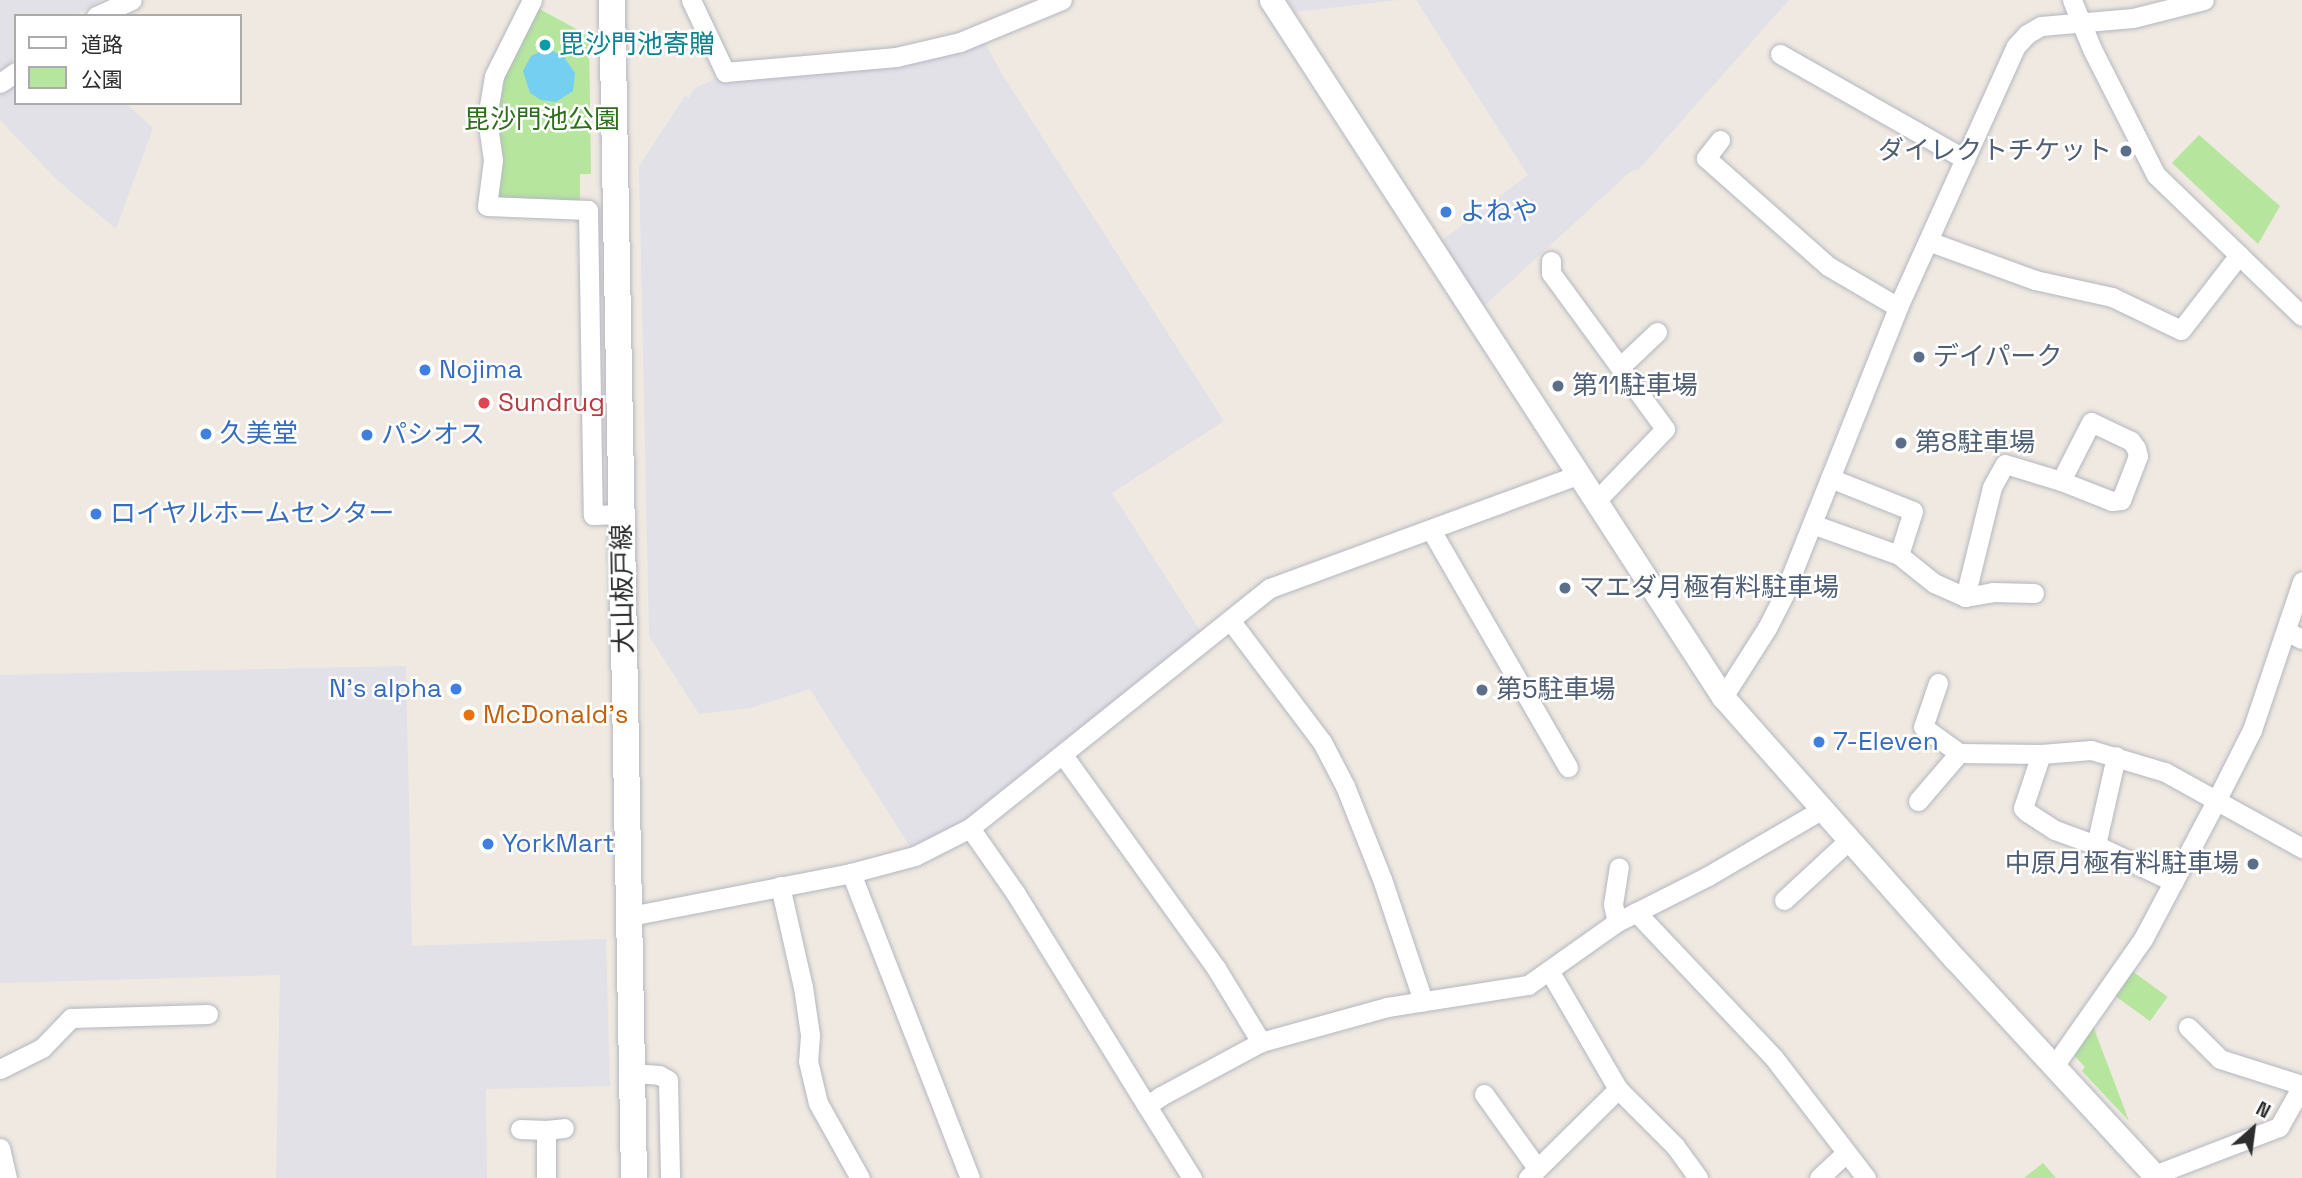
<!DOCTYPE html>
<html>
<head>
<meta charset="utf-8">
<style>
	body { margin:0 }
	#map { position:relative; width:2302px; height:1178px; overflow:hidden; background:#efe9e1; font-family:"Space Grotesk","Noto Sans JP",sans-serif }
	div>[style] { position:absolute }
	.industrial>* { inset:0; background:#e3e1e8 }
	.green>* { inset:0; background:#b6e59e; transform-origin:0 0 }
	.water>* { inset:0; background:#75cff0 }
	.roads { filter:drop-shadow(0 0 2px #b4b7c1) drop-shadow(0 0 2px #b4b7c1) }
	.minor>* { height:19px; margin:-9.5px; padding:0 9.5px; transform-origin:9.5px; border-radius:9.5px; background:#fff }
	.tertiary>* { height:23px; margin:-11.5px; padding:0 11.5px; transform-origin:11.5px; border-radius:11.5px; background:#fff }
	.secondary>* { height:26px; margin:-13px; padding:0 13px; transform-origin:13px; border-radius:13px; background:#fff }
	.dots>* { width:19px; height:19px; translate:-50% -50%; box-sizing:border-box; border:4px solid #fff; border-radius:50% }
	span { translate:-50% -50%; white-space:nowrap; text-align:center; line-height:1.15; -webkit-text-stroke:5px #fff; paint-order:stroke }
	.culture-label { font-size:26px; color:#0d838f }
	.left { translate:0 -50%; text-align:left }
	.park-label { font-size:26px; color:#2c6e1b }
	.service-label { font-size:26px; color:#4e5e75 }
	.right { translate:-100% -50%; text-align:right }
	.shop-label { font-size:26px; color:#366cbe }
	.health-label { font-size:26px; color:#be3a42 }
	.street-label { font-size:26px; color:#2e2e2e }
	.food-label { font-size:26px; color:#c56008 }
	.legend { position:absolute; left:14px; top:14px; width:228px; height:91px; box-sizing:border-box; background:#fff; border:2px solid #ababab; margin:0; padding:9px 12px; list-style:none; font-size:21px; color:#2e2e2e }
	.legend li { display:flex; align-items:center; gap:14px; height:35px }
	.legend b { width:35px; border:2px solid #ababab }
	.north { position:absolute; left:2218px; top:1094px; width:70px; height:70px; -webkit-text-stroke:5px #fff; paint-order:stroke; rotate:28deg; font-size:19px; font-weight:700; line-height:28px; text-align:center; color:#2e2e2e }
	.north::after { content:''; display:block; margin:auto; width:24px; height:32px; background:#2e2e2e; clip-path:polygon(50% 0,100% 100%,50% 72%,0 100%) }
</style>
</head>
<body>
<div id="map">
	<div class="industrial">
		<i style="clip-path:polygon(0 0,102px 0,74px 16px,16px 16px,16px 59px,0 71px)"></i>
		<i style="clip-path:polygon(1287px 0,1399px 0,1295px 12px)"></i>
		<i style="clip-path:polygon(1416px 0,1789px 0,1640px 168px,1630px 172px,1482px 308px,1440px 242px,1528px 175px)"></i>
		<i style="clip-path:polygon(983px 39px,1002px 74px,1224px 421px,1112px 493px,1201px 632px,967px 822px,912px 850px,810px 689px,751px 708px,699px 714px,649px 636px,639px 166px,685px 96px,689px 98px,694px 89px,720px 76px)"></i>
		<i style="clip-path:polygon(16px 79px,16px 103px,125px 103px,153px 128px,116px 229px,57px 180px,0 120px,0 92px)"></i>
		<i style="clip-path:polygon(406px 666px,412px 946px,606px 939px,610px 1086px,486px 1089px,487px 1178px,276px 1178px,280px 975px,0 983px,0 675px)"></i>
	</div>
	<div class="green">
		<i style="clip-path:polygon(534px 6px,589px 36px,591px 174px,580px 174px,580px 199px,574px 205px,500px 200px,497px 191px,494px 120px,498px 78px)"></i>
		<i style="clip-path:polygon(2199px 135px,2280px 206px,2258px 244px,2172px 163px)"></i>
		<i style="left:2132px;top:971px;width:44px;height:30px;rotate:36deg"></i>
		<i style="clip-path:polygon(2093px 1026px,2129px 1121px,2082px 1071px,2085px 1067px,2072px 1053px)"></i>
		<i style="clip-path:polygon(2043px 1163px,2056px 1178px,2024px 1178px)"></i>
	</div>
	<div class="water">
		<i style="clip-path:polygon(547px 48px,564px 57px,575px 73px,573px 91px,556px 102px,541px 100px,530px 93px,523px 71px,531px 56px)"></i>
	</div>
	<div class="roads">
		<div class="minor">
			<i style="left:532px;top:0;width:85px;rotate:116.6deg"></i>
			<i style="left:494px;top:76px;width:43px;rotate:99.5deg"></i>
			<i style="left:487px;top:118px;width:42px;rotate:81.9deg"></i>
			<i style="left:493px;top:160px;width:46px;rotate:97.4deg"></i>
			<i style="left:487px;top:206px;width:101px;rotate:2.3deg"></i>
			<i style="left:588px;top:210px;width:305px;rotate:89.1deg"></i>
			<i style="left:593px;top:515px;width:28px;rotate:-2deg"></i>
			<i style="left:691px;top:0;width:80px;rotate:64.7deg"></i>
			<i style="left:725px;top:72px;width:172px;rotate:-5deg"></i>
			<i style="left:896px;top:57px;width:66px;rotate:-13.2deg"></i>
			<i style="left:960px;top:42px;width:110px;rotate:-22.4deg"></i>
			<i style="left:2072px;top:0;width:53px;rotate:67.8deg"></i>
			<i style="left:2092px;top:49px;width:141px;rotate:63.1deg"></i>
			<i style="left:2156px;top:175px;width:203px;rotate:44deg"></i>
			<i style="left:96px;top:16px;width:39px;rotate:-24deg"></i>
			<i style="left:1780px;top:54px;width:213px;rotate:29.6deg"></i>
			<i style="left:0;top:83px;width:19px;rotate:-35deg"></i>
			<i style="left:1720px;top:140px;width:23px;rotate:128deg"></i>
			<i style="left:1706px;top:158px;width:163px;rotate:41.5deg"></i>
			<i style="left:1828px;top:266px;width:81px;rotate:30.4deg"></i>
			<i style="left:1928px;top:241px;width:114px;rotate:20deg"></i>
			<i style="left:2035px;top:280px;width:79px;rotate:12.4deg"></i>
			<i style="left:2112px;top:297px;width:76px;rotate:25.6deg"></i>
			<i style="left:2181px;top:330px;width:95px;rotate:-52.3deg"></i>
			<i style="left:1551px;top:261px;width:12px;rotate:90deg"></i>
			<i style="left:1551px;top:273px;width:193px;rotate:53.8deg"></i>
			<i style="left:1665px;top:429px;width:101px;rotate:133.8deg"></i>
			<i style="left:1620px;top:367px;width:51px;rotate:-43.4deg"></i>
			<i style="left:1830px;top:478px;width:89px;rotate:21.7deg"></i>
			<i style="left:1913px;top:511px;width:46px;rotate:107.7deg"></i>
			<i style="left:1812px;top:524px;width:92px;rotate:19.6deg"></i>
			<i style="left:1899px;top:555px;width:45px;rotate:38.7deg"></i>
			<i style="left:1934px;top:583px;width:34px;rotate:24deg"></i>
			<i style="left:1965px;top:597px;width:27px;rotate:-10deg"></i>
			<i style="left:1992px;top:592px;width:42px;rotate:1.4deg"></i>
			<i style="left:1431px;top:530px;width:274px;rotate:60deg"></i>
			<i style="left:1965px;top:597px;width:113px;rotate:-76.2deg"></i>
			<i style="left:1992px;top:487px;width:26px;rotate:-61deg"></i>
			<i style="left:2005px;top:464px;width:59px;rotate:16.9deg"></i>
			<i style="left:2061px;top:481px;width:55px;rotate:21.4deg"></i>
			<i style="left:2112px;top:501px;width:9px;rotate:-6deg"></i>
			<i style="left:2121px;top:500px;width:47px;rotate:-68.9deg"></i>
			<i style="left:2138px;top:456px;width:8px;rotate:-104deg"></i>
			<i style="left:2136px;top:448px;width:9px;rotate:-126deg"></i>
			<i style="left:2131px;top:441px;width:44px;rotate:-154.6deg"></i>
			<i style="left:2091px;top:422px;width:66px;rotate:117deg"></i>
			<i style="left:1230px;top:620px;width:153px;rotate:53deg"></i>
			<i style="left:1322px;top:742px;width:50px;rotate:62.4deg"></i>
			<i style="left:1345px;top:786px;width:100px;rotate:68.3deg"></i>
			<i style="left:1382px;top:879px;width:129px;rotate:71.4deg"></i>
			<i style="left:2286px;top:631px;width:18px;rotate:27deg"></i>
			<i style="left:1938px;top:683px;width:46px;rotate:108.8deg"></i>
			<i style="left:1923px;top:727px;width:44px;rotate:35.8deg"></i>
			<i style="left:1723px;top:697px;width:82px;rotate:-57.5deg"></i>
			<i style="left:1767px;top:628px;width:38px;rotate:-63deg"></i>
			<i style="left:1784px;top:594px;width:309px;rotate:-68.3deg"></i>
			<i style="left:1898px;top:307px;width:286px;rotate:-65.7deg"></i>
			<i style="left:2016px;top:46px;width:16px;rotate:-47deg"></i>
			<i style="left:2027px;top:34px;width:16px;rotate:-30deg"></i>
			<i style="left:2041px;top:26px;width:92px;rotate:-5deg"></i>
			<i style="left:2133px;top:18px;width:73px;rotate:-14.2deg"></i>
			<i style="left:2041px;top:754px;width:57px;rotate:108.4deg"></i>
			<i style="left:2023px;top:808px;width:6px;rotate:45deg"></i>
			<i style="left:2027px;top:812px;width:33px;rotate:33deg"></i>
			<i style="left:2055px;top:830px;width:44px;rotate:20.1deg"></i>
			<i style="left:2096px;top:845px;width:86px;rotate:25.4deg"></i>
			<i style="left:1063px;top:755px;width:262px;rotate:54.3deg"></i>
			<i style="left:1216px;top:968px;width:87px;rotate:58.7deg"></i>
			<i style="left:1918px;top:801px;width:63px;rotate:-49.5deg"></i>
			<i style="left:1959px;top:753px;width:82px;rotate:0.7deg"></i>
			<i style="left:2041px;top:754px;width:50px;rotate:-4.6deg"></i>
			<i style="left:2091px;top:750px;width:77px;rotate:16.6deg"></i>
			<i style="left:2165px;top:772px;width:157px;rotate:29deg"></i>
			<i style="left:970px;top:828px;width:80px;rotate:55.1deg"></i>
			<i style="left:1016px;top:894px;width:249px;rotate:58.3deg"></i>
			<i style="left:2096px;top:845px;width:91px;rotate:-77.3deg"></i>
			<i style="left:851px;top:873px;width:327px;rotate:68.7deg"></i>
			<i style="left:780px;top:886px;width:104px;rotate:77.2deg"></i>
			<i style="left:803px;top:987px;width:49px;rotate:81.7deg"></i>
			<i style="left:810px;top:1035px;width:26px;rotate:94deg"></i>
			<i style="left:808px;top:1061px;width:43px;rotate:76.6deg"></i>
			<i style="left:818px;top:1103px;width:86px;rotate:60.8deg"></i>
			<i style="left:1784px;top:900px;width:87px;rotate:-42.7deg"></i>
			<i style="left:1636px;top:912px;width:201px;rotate:46.6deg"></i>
			<i style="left:1774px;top:1058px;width:151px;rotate:52.5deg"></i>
			<i style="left:630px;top:916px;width:225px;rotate:-11deg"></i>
			<i style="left:851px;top:873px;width:66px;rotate:-14.9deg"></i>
			<i style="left:915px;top:856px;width:62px;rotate:-27deg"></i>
			<i style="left:970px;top:828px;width:384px;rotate:-38.7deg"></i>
			<i style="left:1270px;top:588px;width:327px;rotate:-20.2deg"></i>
			<i style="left:1617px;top:922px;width:18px;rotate:-103deg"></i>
			<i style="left:1613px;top:904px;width:37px;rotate:-81deg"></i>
			<i style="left:1550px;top:972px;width:135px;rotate:59.8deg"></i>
			<i style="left:1618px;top:1089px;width:81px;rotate:45deg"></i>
			<i style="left:1675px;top:1146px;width:39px;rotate:54deg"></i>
			<i style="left:2188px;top:1027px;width:45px;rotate:45deg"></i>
			<i style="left:2220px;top:1059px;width:86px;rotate:17.6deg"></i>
			<i style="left:2054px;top:1066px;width:155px;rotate:-55deg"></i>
			<i style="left:2143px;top:939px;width:156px;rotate:-62.1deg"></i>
			<i style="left:2216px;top:801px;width:80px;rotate:-63.1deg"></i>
			<i style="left:2252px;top:730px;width:157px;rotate:-71.4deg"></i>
			<i style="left:0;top:1069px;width:47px;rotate:-26.6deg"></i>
			<i style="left:42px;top:1048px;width:42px;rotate:-46deg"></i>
			<i style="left:71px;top:1018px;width:137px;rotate:-1.7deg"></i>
			<i style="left:632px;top:1073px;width:27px;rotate:4deg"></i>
			<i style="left:659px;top:1075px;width:10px;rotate:29deg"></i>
			<i style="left:668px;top:1080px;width:98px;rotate:88.8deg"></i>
			<i style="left:1484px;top:1094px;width:91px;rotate:54.4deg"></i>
			<i style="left:520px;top:1129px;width:26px;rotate:2deg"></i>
			<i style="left:546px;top:1130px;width:48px;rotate:90deg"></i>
			<i style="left:546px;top:1130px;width:18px;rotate:-6deg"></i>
			<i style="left:0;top:1148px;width:31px;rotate:77deg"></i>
			<i style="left:2154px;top:1175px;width:134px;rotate:-21deg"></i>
			<i style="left:2279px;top:1127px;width:47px;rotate:-60.7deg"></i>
			<i style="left:1192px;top:1178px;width:85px;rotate:-122deg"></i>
			<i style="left:1147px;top:1106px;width:17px;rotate:-36deg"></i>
			<i style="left:1161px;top:1096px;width:114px;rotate:-28.4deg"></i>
			<i style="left:1261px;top:1042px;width:131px;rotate:-15.5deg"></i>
			<i style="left:1387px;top:1007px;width:143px;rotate:-8.9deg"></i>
			<i style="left:1528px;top:985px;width:109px;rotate:-35.3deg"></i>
			<i style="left:1617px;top:922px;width:102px;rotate:-26.8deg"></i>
			<i style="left:1708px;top:876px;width:131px;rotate:-30.3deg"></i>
			<i style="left:1528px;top:1178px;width:127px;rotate:-44.7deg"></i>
			<i style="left:1819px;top:1178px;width:37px;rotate:-43deg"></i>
		</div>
		<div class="tertiary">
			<i style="left:1271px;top:0;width:831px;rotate:57.04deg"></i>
			<i style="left:1723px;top:697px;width:351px;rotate:48.5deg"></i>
			<i style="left:1956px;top:960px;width:297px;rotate:47.3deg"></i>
		</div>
		<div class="secondary">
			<i style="left:612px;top:0;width:1178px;rotate:88.93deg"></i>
		</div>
	</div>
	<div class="dots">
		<i style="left:545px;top:45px;background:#0f9aa8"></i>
		<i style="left:2126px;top:151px;background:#5c6f8a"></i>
		<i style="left:1446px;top:212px;background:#3f7fe0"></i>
		<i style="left:1919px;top:357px;background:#5c6f8a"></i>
		<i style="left:425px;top:370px;background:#3f7fe0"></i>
		<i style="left:1558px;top:386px;background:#5c6f8a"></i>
		<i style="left:484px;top:403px;background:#e0444e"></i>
		<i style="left:206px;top:434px;background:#3f7fe0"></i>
		<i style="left:367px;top:435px;background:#3f7fe0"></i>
		<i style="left:1901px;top:443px;background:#5c6f8a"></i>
		<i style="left:96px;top:514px;background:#3f7fe0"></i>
		<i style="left:1565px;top:588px;background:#5c6f8a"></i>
		<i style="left:456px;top:689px;background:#3f7fe0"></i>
		<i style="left:1482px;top:690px;background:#5c6f8a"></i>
		<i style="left:469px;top:715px;background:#e8710a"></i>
		<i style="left:1819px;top:742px;background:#3f7fe0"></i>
		<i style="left:488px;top:844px;background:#3f7fe0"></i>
		<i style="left:2253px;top:864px;background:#5c6f8a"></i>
	</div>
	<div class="culture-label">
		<span class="left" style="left:559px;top:45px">毘沙門池寄贈</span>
	</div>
	<div class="park-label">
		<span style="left:542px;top:120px">毘沙門池公園</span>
	</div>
	<div class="service-label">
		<span class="right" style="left:2112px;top:151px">ダイレクトチケット</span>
		<span class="left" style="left:1933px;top:357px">デイパーク</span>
		<span class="left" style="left:1572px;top:386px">第11駐車場</span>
		<span class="left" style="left:1915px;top:443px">第8駐車場</span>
		<span class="left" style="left:1579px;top:588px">マエダ月極有料駐車場</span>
		<span class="left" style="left:1496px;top:690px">第5駐車場</span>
		<span class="right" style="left:2239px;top:864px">中原月極有料駐車場</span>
	</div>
	<div class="shop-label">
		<span class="left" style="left:1460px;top:212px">よねや</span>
		<span class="left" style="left:439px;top:370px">Nojima</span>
		<span class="left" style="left:220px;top:434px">久美堂</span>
		<span class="left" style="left:381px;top:435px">パシオス</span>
		<span class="left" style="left:110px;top:514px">ロイヤルホームセンター</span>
		<span class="right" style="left:442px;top:689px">N's alpha</span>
		<span class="left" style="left:1833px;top:742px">7-Eleven</span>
		<span class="left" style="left:502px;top:844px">YorkMart</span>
	</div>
	<div class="health-label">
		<span class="left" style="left:498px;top:403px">Sundrug</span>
	</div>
	<div class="street-label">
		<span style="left:623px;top:589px;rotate:-91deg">大山板戸線</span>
	</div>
	<div class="food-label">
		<span class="left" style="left:483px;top:715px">McDonald's</span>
	</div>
	<ul class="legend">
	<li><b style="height:9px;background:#fff"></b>道路</li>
	<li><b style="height:19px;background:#b6e59e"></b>公園</li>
	</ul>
	<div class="north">N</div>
</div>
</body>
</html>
